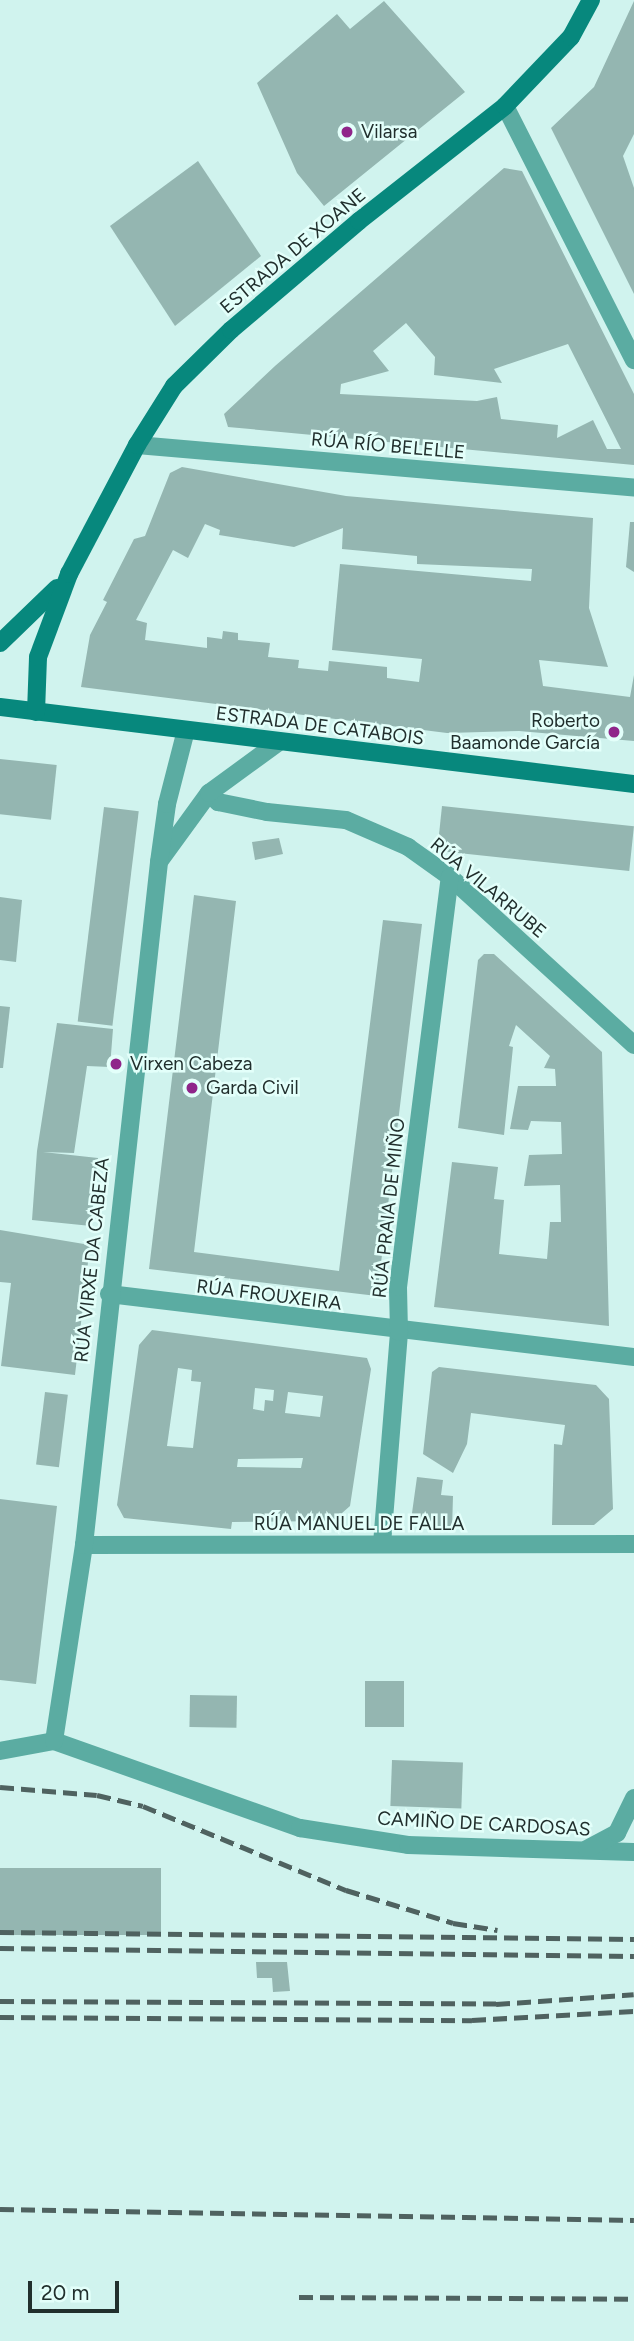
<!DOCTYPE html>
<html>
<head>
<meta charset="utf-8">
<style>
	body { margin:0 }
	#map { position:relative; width:634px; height:2341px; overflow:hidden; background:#d0f3ee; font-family:Figtree,sans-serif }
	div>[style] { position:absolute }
	.building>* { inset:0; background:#94b6b1; transform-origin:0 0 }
	.street>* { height:18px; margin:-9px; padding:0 9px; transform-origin:9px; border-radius:9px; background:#5baca2 }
	.secondary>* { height:18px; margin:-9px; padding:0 9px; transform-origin:9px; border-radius:9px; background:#07887d }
	.rail>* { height:5px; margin-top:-2.5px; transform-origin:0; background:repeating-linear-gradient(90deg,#4f6260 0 14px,transparent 0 21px) }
	.dots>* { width:19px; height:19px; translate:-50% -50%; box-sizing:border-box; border:4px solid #e3fffa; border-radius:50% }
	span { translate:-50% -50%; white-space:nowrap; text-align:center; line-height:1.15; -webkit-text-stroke:5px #e3fffa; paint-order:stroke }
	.poi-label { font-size:19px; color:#212f2d }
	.left { translate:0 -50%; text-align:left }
	.right { translate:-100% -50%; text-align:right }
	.street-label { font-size:19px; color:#212f2d }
	.scale { position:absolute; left:28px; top:2281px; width:91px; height:32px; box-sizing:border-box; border:4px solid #212f2d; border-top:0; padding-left:9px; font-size:21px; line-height:24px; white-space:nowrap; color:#212f2d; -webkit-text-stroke:5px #e3fffa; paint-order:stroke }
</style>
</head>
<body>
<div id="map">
	<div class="building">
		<i style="clip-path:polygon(384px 1px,465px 92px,324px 206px,297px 173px,257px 83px,337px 14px,350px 29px)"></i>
		<i style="clip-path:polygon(634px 1px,634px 134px,623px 156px,634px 188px,634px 294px,551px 128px,594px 87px)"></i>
		<i style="clip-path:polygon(198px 161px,261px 256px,175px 326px,110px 226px)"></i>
		<i style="clip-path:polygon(evenodd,504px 168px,522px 171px,634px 394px,634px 465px,228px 427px,224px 414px,275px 366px,504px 168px,406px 323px,435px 357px,434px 375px,502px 383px,494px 369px,568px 344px,621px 449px,607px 449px,593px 420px,557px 438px,558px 425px,501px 419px,497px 397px,477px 401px,340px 394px,341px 384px,389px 371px,373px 351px,406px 323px)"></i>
		<i style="clip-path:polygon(evenodd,182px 467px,346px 496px,593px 518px,589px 608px,608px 667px,539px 660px,543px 686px,630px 697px,634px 675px,634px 741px,519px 731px,447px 733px,81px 687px,90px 635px,107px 602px,103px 600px,134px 539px,145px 536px,170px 473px,182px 467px,205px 524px,220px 530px,219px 535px,294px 547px,343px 528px,342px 549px,417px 556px,417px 564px,532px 569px,531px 581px,340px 564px,332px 650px,422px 659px,419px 682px,387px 678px,387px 667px,329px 661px,328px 671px,298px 668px,299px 660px,268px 657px,270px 643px,238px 640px,238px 633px,223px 631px,222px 639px,207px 637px,207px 648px,145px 640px,147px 623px,136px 620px,173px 550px,188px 558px,205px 524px)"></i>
		<i style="clip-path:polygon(630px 522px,634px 522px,634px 572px,626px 567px)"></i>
		<i style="left:0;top:759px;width:57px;height:55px;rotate:6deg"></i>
		<i style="left:442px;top:806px;width:193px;height:45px;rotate:6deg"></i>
		<i style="left:104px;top:807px;width:35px;height:216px;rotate:7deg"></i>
		<i style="clip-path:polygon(279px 838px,283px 854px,255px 860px,252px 842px)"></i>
		<i style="clip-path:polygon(194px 895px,236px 901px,194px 1252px,339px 1271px,383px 920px,422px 924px,377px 1296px,149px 1269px)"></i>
		<i style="clip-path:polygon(0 897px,22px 900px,16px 962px,0 960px)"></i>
		<i style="clip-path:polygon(484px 954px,494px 954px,602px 1052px,609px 1326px,434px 1307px,452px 1162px,498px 1167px,494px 1199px,504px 1200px,499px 1254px,547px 1259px,550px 1222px,561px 1222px,560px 1185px,524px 1186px,529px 1155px,562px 1154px,561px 1122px,531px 1121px,528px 1130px,510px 1129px,518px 1086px,556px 1086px,555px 1069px,544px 1068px,550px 1056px,516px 1025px,509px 1046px,513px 1047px,504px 1135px,458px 1128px,478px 960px)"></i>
		<i style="clip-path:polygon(0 1006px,10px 1007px,3px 1068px,0 1068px)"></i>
		<i style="clip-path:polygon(57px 1023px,113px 1029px,110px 1067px,87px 1066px,74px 1153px,43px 1152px,98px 1158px,91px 1226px,32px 1220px,37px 1151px)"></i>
		<i style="clip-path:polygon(0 1230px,90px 1245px,75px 1375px,1px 1366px,11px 1283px,0 1282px)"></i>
		<i style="clip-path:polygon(evenodd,152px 1330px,367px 1358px,371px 1369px,350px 1506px,333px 1521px,232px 1522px,231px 1529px,124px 1518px,117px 1505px,139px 1345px,152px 1330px,178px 1368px,192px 1370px,191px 1381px,201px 1382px,193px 1448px,167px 1446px,178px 1368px,152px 1330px,255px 1388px,274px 1390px,273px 1401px,265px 1400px,264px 1411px,253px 1409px,255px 1388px,152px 1330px,288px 1392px,323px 1396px,320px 1417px,285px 1413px,288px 1392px,152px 1330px,303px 1458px,301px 1468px,237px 1467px,238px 1459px,303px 1458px)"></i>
		<i style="clip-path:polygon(439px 1367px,596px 1385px,609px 1399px,613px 1509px,594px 1525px,552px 1525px,554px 1444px,562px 1445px,565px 1425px,471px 1413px,467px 1444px,453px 1473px,423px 1454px,432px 1372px)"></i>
		<i style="left:45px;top:1392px;width:23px;height:73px;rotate:7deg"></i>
		<i style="clip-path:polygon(417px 1477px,443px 1480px,441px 1495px,453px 1496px,452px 1530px,416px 1523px,412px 1513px)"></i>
		<i style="clip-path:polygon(0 1499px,57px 1506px,36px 1684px,0 1680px)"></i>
		<i style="left:404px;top:1681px;width:46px;height:39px;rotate:90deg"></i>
		<i style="left:190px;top:1695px;width:47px;height:32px;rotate:1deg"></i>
		<i style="left:392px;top:1760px;width:71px;height:46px;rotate:2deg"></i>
		<i style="left:0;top:1868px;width:161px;height:67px"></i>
		<i style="clip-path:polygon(256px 1962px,287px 1962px,290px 1991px,273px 1992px,272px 1978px,257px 1978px)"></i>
	</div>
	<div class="street">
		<i style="left:505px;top:106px;width:285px;rotate:63.1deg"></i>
		<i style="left:137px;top:445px;width:499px;rotate:4.9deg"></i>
		<i style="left:209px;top:793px;width:13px;rotate:45deg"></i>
		<i style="left:218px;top:802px;width:50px;rotate:11.5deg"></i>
		<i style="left:267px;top:812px;width:79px;rotate:5.8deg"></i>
		<i style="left:346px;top:820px;width:68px;rotate:23.5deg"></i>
		<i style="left:408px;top:847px;width:52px;rotate:35.5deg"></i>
		<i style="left:450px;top:877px;width:249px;rotate:42.4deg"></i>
		<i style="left:161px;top:859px;width:82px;rotate:-54deg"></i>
		<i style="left:209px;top:793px;width:87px;rotate:-36.1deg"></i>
		<i style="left:109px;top:1294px;width:529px;rotate:6.84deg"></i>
		<i style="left:382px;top:1544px;width:213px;rotate:-85.4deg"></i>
		<i style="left:399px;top:1332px;width:45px;rotate:-91.3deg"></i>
		<i style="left:398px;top:1287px;width:413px;rotate:-82.8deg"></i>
		<i style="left:84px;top:1545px;width:550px;rotate:-0.1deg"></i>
		<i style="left:54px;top:1741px;width:261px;rotate:19.5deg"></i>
		<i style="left:300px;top:1828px;width:109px;rotate:8.9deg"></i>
		<i style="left:408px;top:1845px;width:226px;rotate:1.8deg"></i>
		<i style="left:0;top:1751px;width:55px;rotate:-10.5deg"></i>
		<i style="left:54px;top:1741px;width:198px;rotate:-81.3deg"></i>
		<i style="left:84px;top:1545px;width:687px;rotate:-83.73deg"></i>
		<i style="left:159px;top:862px;width:59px;rotate:-82.1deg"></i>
		<i style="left:167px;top:804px;width:76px;rotate:-75.6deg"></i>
		<i style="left:587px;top:1849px;width:34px;rotate:-28deg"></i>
		<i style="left:617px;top:1833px;width:39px;rotate:-64deg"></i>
	</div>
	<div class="secondary">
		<i style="left:0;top:643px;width:79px;rotate:-44deg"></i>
		<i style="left:0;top:707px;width:639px;rotate:6.92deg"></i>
		<i style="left:36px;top:712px;width:55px;rotate:-87.9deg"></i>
		<i style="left:38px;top:657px;width:89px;rotate:-69.5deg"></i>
		<i style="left:69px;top:574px;width:146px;rotate:-62.2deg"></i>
		<i style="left:137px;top:445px;width:70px;rotate:-57.9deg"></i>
		<i style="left:174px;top:386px;width:80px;rotate:-44.5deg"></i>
		<i style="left:231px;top:330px;width:168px;rotate:-40.4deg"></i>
		<i style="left:359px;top:221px;width:186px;rotate:-38.2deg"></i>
		<i style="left:505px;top:106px;width:95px;rotate:-46.3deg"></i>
		<i style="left:571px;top:37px;width:42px;rotate:-61.6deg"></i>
	</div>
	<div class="rail">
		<i style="left:0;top:1787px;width:97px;rotate:4.7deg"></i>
		<i style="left:97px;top:1795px;width:47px;rotate:13.4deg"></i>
		<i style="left:143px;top:1806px;width:220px;rotate:22.5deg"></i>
		<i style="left:346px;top:1890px;width:112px;rotate:17.1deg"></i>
		<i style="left:453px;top:1923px;width:45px;rotate:9deg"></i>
		<i style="left:0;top:1932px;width:634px;rotate:0.63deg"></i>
		<i style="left:0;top:1948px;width:634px;rotate:0.72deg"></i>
		<i style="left:0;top:2001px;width:496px;rotate:0.3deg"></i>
		<i style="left:496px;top:2004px;width:138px;rotate:-4.1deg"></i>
		<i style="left:0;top:2017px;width:472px;rotate:0.4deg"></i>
		<i style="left:472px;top:2020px;width:162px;rotate:-3.2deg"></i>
		<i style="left:0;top:2209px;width:634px;rotate:0.99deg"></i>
		<i style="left:299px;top:2297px;width:335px;rotate:0.3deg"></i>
	</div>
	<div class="dots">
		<i style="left:347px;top:132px;background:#8f258a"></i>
		<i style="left:614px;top:732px;background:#8f258a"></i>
		<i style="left:116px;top:1064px;background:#8f258a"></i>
		<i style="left:192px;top:1088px;background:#8f258a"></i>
	</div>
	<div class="poi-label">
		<span class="left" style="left:361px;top:132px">Vilarsa</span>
		<span class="right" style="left:600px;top:732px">Roberto<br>Baamonde García</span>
		<span class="left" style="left:130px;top:1064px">Virxen Cabeza</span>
		<span class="left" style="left:206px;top:1088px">Garda Civil</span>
	</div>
	<div class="street-label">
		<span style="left:293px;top:251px;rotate:-40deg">ESTRADA DE XOANE</span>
		<span style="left:388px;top:446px;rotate:5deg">RÚA RÍO BELELLE</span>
		<span style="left:320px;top:726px;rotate:7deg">ESTRADA DE CATABOIS</span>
		<span style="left:488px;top:888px;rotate:40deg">RÚA VILARRUBE</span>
		<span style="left:389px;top:1208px;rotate:-84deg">RÚA PRAIA DE MIÑO</span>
		<span style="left:92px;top:1260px;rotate:-84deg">RÚA VIRXE DA CABEZA</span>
		<span style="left:269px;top:1295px;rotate:7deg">RÚA FROUXEIRA</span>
		<span style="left:359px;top:1524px">RÚA MANUEL DE FALLA</span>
		<span style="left:484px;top:1824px;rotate:3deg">CAMIÑO DE CARDOSAS</span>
	</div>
	<div class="scale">20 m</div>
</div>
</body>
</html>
